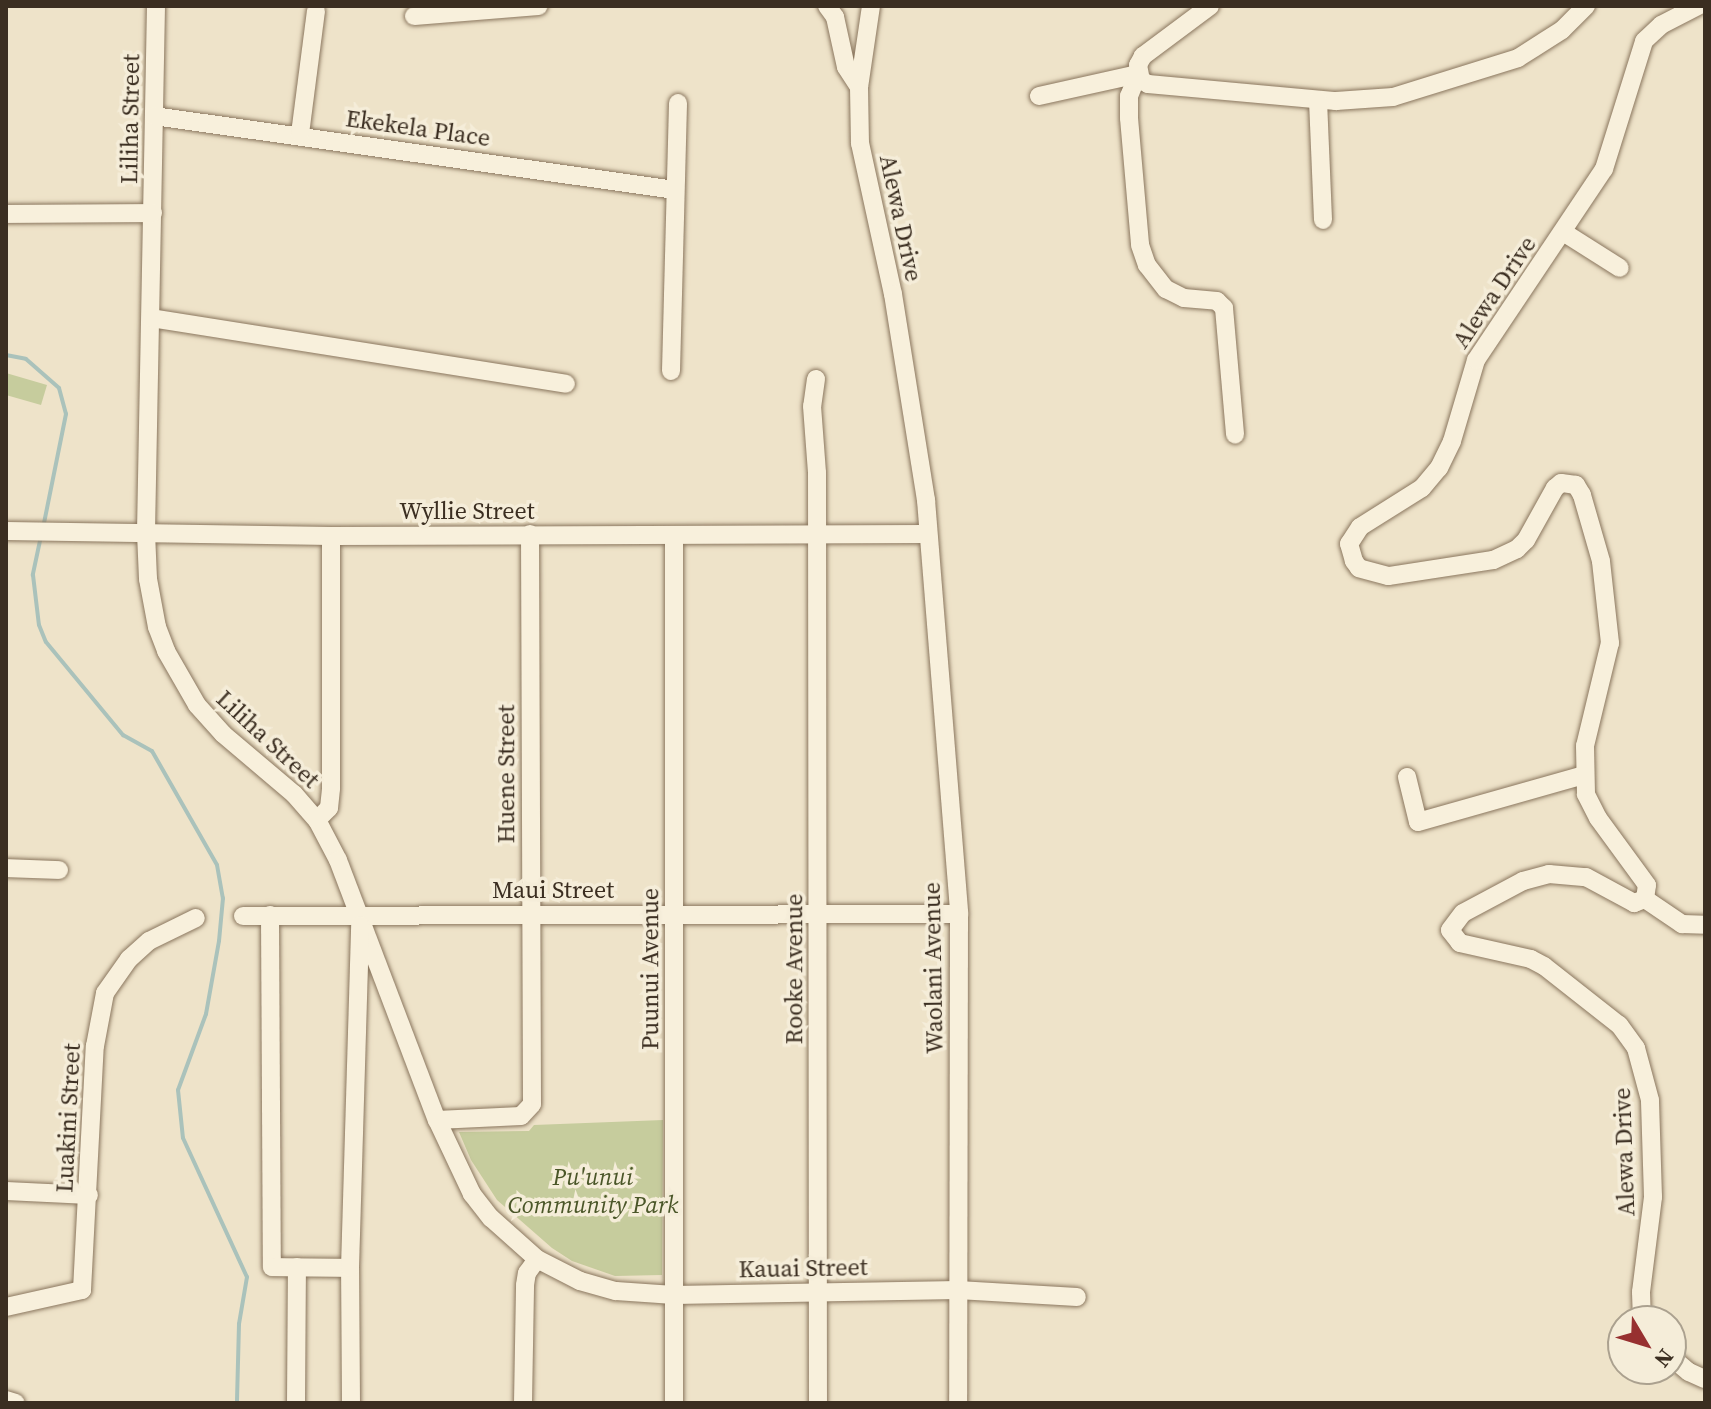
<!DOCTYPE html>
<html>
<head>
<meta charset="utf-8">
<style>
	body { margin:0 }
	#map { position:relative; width:1711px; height:1409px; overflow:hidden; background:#eee3c9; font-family:"Source Serif 4",serif }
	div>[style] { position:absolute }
	.green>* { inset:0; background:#c6cc9d }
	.stream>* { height:4px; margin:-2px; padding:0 2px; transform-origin:2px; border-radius:2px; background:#aac2bb }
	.roads { filter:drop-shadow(0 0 2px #8a765e) drop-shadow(0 0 2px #8a765e) }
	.minor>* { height:18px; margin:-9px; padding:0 9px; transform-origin:9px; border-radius:9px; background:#f8f0dc }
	span { translate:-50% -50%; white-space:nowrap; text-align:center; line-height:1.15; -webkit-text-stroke:7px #f5edd9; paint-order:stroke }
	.street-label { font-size:24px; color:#3b2e21 }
	.park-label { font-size:24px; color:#4a5628; font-style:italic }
	.frame { position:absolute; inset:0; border:8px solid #3b2e21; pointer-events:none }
	.north { position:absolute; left:1607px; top:1305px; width:80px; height:80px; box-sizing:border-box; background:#f5edd9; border:2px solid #aba18f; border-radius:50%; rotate:128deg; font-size:22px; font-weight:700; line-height:32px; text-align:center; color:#3b2e21 }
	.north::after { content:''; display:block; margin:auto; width:28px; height:36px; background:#973030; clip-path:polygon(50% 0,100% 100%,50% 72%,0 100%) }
</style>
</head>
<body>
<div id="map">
	<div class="green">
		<i style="clip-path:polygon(6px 373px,47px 385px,41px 405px,6px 395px)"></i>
		<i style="clip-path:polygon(663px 1120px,662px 1275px,615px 1276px,572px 1261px,552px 1248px,497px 1200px,471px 1160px,459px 1132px,529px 1131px,534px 1125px)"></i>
	</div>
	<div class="stream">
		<i style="left:6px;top:355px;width:20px;rotate:11deg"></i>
		<i style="left:26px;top:359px;width:44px;rotate:41.3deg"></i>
		<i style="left:59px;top:388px;width:27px;rotate:75deg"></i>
		<i style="left:66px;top:414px;width:116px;rotate:101.4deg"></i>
		<i style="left:41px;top:536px;width:40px;rotate:102deg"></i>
		<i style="left:33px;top:575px;width:50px;rotate:83.2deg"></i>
		<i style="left:39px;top:625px;width:18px;rotate:68deg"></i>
		<i style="left:46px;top:642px;width:121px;rotate:50.4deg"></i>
		<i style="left:123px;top:735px;width:33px;rotate:29deg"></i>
		<i style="left:152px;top:751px;width:131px;rotate:60.3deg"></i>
		<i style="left:217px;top:865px;width:34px;rotate:80deg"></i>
		<i style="left:223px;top:898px;width:43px;rotate:95.3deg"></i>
		<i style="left:219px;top:941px;width:74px;rotate:100.1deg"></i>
		<i style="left:206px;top:1014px;width:81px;rotate:110.2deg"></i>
		<i style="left:178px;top:1090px;width:48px;rotate:84.1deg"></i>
		<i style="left:183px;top:1138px;width:153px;rotate:65.3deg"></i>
		<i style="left:247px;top:1277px;width:48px;rotate:99.7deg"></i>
		<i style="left:239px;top:1324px;width:79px;rotate:91.5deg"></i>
	</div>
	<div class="roads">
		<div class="minor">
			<i style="left:156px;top:6px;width:527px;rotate:91.09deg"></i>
			<i style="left:146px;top:533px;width:46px;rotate:87.5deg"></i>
			<i style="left:148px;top:579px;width:49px;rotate:79.4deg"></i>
			<i style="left:157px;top:627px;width:26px;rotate:69deg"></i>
			<i style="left:166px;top:651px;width:62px;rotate:60.1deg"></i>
			<i style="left:197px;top:705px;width:39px;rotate:48deg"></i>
			<i style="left:223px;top:734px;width:93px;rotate:40.2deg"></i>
			<i style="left:294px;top:794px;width:35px;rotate:49deg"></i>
			<i style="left:317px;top:820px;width:45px;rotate:62.3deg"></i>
			<i style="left:338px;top:860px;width:278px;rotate:69.2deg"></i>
			<i style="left:437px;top:1120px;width:82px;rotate:64.7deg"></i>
			<i style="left:472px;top:1194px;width:31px;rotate:52deg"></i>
			<i style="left:491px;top:1218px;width:62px;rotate:41.7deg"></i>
			<i style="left:537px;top:1259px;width:48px;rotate:27.1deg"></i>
			<i style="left:580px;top:1281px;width:37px;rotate:16deg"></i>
			<i style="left:616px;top:1291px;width:58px;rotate:3.9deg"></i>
			<i style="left:674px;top:1295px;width:284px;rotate:-1deg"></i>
			<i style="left:958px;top:1290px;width:119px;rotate:3.4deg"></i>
			<i style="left:827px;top:6px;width:14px;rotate:54deg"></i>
			<i style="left:835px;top:17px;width:51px;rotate:77.6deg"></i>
			<i style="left:846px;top:67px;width:24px;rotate:57deg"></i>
			<i style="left:871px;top:6px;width:82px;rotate:98.4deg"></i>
			<i style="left:859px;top:87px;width:56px;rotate:89deg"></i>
			<i style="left:860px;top:143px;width:155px;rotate:77.7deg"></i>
			<i style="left:893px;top:294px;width:209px;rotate:80.9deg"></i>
			<i style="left:926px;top:500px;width:415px;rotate:85.4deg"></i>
			<i style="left:959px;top:914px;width:489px;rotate:90.1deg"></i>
			<i style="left:1210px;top:6px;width:84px;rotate:143.3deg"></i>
			<i style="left:1143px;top:56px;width:10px;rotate:119deg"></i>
			<i style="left:1138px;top:65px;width:15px;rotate:79deg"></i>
			<i style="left:1141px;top:80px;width:8px;rotate:30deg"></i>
			<i style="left:1148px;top:84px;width:189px;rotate:5.2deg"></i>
			<i style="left:1336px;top:101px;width:57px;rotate:-4deg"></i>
			<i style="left:1393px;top:97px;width:131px;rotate:-17.3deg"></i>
			<i style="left:1518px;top:58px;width:52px;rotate:-32.5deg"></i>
			<i style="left:1562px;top:30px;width:34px;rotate:-45deg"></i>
			<i style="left:414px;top:16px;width:125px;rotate:-4.6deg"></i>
			<i style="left:1138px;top:74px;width:24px;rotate:112deg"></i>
			<i style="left:1129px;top:96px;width:22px;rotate:90deg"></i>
			<i style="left:1129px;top:118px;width:127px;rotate:85deg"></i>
			<i style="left:1140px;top:245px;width:21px;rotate:71deg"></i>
			<i style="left:1147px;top:265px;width:31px;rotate:52deg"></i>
			<i style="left:1166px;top:289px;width:20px;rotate:27deg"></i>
			<i style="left:1184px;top:298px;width:33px;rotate:5deg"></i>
			<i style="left:1217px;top:301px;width:10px;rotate:45deg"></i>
			<i style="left:1224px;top:308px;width:127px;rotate:85deg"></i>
			<i style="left:1039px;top:96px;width:101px;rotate:-12.5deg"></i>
			<i style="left:1318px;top:100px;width:120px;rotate:87.6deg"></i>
			<i style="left:154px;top:116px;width:526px;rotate:8.08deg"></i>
			<i style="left:300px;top:134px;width:124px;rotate:-82.6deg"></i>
			<i style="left:6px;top:214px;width:147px;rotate:-0.4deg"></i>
			<i style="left:1563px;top:232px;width:67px;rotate:32.3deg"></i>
			<i style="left:151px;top:318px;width:420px;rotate:9deg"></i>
			<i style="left:671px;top:371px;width:268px;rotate:-88.5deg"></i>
			<i style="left:816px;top:379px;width:27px;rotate:98deg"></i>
			<i style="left:812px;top:406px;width:67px;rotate:85.7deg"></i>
			<i style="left:817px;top:473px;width:930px;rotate:89.94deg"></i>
			<i style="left:6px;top:531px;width:325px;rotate:0.9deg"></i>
			<i style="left:331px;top:536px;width:596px;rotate:-0.19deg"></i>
			<i style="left:1407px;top:777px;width:46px;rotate:76.3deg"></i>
			<i style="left:1418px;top:822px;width:173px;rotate:-15.8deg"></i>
			<i style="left:317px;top:820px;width:17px;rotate:-45deg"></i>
			<i style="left:329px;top:808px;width:20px;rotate:-84deg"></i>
			<i style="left:331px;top:788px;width:252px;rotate:-90deg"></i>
			<i style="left:6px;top:868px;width:53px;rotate:2.2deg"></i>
			<i style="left:1645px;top:899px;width:14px;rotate:-82deg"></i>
			<i style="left:1647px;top:885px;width:83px;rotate:-126.2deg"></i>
			<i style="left:1598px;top:818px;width:27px;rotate:-117deg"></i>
			<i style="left:1586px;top:794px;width:48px;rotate:-91.2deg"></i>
			<i style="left:1585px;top:746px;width:106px;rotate:-76.4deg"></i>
			<i style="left:1610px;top:643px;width:82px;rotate:-96.3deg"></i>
			<i style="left:1601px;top:561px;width:69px;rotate:-106.1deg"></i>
			<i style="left:1582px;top:495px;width:12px;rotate:-121deg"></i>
			<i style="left:1576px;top:485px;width:15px;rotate:-172deg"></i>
			<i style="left:1561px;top:483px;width:8px;rotate:140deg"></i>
			<i style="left:1555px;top:488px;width:60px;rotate:119.1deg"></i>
			<i style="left:1526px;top:540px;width:13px;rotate:135deg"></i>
			<i style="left:1517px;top:549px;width:26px;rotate:155deg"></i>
			<i style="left:1493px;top:560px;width:106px;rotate:171.3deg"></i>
			<i style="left:1388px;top:576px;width:30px;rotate:-165deg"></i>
			<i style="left:1359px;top:568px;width:9px;rotate:-126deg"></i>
			<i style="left:1354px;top:561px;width:18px;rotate:-106deg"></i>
			<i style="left:1349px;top:544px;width:20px;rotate:-57deg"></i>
			<i style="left:1360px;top:527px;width:73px;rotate:-32.2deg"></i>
			<i style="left:1422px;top:488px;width:26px;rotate:-50deg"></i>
			<i style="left:1439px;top:468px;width:30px;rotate:-64deg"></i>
			<i style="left:1452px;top:441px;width:84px;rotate:-73.5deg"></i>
			<i style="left:1476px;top:360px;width:230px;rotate:-56.2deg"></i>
			<i style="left:1604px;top:169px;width:134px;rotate:-72.6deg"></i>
			<i style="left:1644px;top:41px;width:23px;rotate:-43deg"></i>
			<i style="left:1661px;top:25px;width:42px;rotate:-27.2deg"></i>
			<i style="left:1645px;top:899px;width:45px;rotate:34deg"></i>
			<i style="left:1682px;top:924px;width:23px;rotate:2deg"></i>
			<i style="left:270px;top:915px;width:352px;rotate:89.7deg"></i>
			<i style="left:272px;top:1267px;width:78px;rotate:0.7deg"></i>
			<i style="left:243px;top:916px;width:716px;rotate:-0.16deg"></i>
			<i style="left:437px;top:1120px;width:84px;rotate:-2.7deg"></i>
			<i style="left:521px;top:1116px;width:16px;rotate:-47deg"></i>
			<i style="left:532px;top:1104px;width:570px;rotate:-90.2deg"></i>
			<i style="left:6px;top:1191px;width:83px;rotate:2.8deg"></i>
			<i style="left:6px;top:1307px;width:78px;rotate:-12.6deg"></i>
			<i style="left:82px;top:1290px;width:244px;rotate:-87deg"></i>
			<i style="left:95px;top:1046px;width:54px;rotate:-79.3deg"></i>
			<i style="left:105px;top:993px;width:42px;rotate:-54.8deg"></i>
			<i style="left:129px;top:959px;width:27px;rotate:-42deg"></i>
			<i style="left:149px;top:941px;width:52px;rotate:-26.1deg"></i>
			<i style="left:1642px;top:1321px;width:29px;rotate:-92deg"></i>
			<i style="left:1641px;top:1292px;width:96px;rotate:-82.8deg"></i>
			<i style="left:1653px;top:1197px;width:97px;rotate:-91.8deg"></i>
			<i style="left:1650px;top:1100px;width:54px;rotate:-105.1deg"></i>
			<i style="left:1636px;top:1048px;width:29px;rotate:-126deg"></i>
			<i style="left:1619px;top:1025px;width:95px;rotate:-141.8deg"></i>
			<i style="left:1544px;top:966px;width:15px;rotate:-152deg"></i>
			<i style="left:1531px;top:959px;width:73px;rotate:-167.3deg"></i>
			<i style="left:1460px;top:943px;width:16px;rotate:-128deg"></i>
			<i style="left:1450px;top:930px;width:21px;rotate:-53deg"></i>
			<i style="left:1463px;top:913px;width:68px;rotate:-28.1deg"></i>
			<i style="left:1523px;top:881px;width:27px;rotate:-15deg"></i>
			<i style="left:1549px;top:874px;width:37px;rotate:5deg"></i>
			<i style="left:1586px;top:877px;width:55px;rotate:28.4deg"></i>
			<i style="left:1634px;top:903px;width:12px;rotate:-20deg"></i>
			<i style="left:1671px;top:1357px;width:23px;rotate:40deg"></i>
			<i style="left:1689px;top:1372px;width:17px;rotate:24deg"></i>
			<i style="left:6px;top:1400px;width:10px;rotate:17deg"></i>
			<i style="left:296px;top:1403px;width:136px;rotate:-89.6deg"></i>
			<i style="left:351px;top:1403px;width:135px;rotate:-90.4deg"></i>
			<i style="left:350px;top:1268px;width:343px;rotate:-88.3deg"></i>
			<i style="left:523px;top:1403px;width:118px;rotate:-89deg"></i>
			<i style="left:525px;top:1285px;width:12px;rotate:-81deg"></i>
			<i style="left:527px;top:1273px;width:17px;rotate:-54deg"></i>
			<i style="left:674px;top:1403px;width:868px;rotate:-90deg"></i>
		</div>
	</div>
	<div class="street-label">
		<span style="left:130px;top:119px;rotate:-89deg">Liliha Street</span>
		<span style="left:418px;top:128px;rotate:8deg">Ekekela Place</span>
		<span style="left:901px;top:218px;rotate:78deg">Alewa Drive</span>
		<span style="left:1494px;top:292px;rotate:-56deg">Alewa Drive</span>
		<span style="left:467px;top:511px">Wyllie Street</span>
		<span style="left:268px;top:739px;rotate:43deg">Liliha Street</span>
		<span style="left:506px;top:774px;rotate:-90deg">Huene Street</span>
		<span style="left:553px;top:890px">Maui Street</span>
		<span style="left:933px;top:968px;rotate:-91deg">Waolani Avenue</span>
		<span style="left:650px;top:969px;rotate:-90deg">Puunui Avenue</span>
		<span style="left:794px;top:969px;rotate:-90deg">Rooke Avenue</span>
		<span style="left:68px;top:1118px;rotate:-87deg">Luakini Street</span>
		<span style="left:1624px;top:1152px;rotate:-92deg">Alewa Drive</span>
		<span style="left:803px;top:1268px;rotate:-1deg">Kauai Street</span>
	</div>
	<div class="park-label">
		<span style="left:593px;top:1191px">Pu'unui<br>Community Park</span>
	</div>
	<div class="frame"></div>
	<div class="north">N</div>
</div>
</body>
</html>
